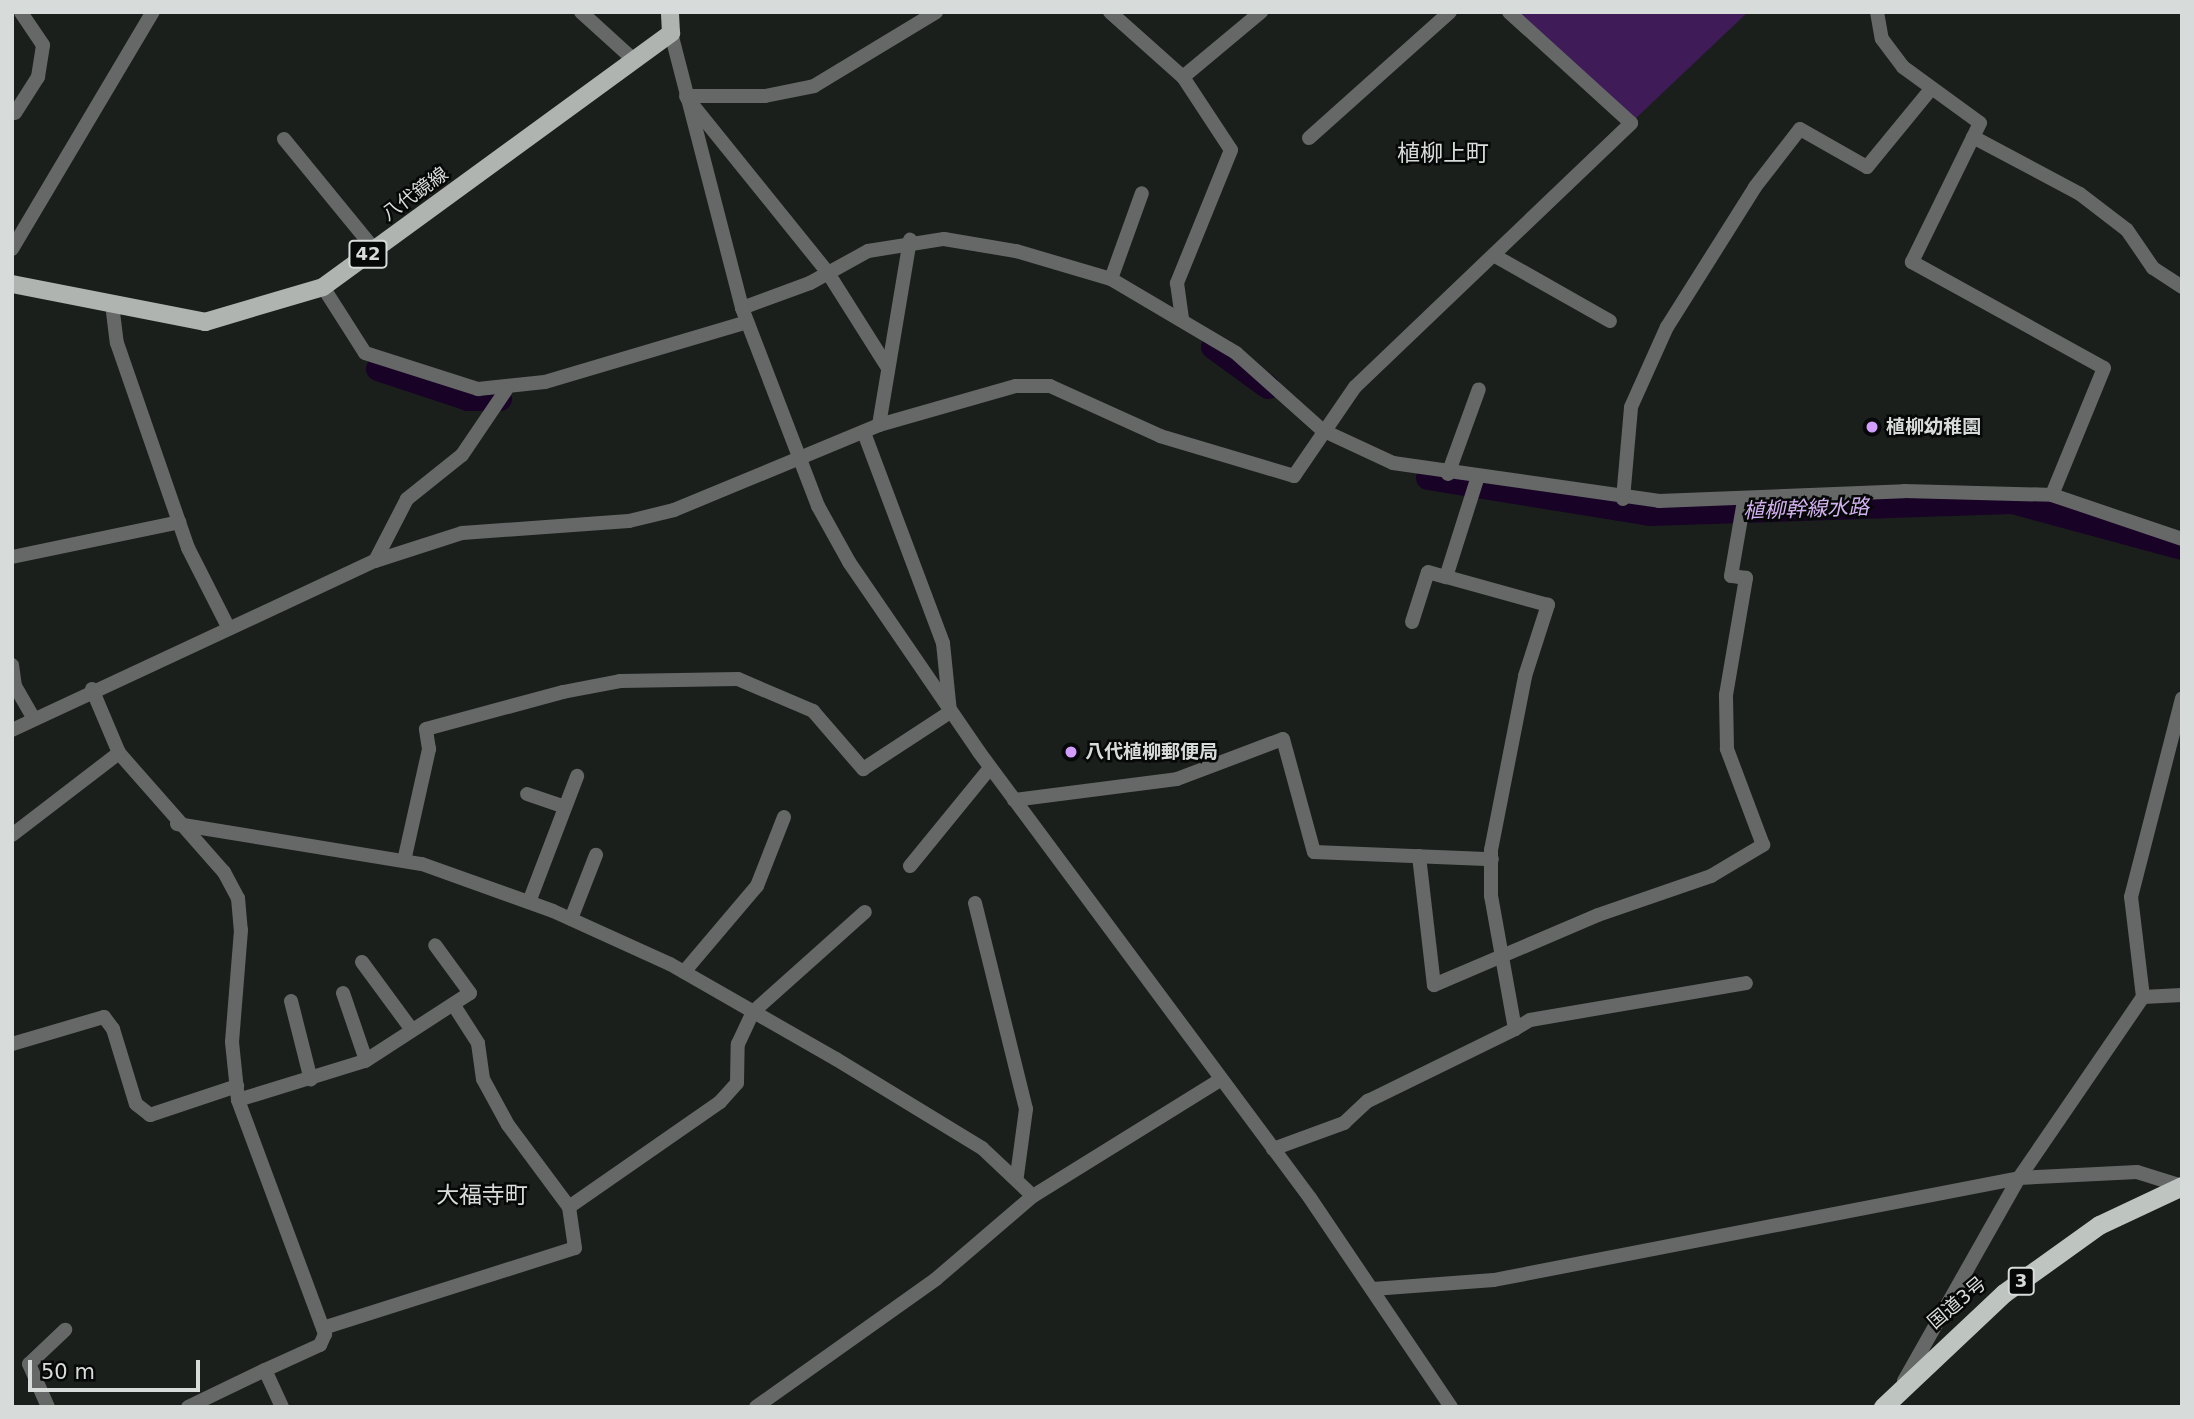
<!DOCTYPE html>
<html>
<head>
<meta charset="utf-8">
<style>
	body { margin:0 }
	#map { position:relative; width:2194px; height:1419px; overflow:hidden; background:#1a1f1c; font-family:"DejaVu Sans","Noto Sans JP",sans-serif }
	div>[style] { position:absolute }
	.green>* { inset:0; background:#3f1b57 }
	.canal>* { height:24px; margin:-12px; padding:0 12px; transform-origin:12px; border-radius:12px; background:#180226 }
	.minor>* { height:14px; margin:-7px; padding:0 7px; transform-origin:7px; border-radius:7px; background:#656867 }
	.tertiary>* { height:14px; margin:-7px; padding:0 7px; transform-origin:7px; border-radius:7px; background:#656867 }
	.primary>* { height:18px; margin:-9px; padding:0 9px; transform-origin:9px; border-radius:9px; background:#afb4b1 }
	.trunk>* { height:19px; margin:-9.5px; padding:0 9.5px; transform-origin:9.5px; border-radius:9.5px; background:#bec4c0 }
	.dots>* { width:19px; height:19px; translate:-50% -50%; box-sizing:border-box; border:4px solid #060807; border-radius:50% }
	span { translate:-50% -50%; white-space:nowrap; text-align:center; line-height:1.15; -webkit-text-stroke:5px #060807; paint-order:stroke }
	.shield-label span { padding:2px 5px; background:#060807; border:2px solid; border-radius:5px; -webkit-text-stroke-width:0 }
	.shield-label { font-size:18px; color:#d7dbd9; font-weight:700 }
	.street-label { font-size:19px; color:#d7dbd9 }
	.poi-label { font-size:19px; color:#d7dbd9; font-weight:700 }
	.left { translate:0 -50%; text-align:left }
	.water-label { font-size:21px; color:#d3b1f1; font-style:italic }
	.quarter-label { font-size:23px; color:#d7dbd9 }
	.frame { position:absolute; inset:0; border:14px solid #d7dbd9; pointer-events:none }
	.scale { position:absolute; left:28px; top:1360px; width:172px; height:32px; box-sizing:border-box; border:4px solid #d7dbd9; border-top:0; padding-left:9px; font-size:21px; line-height:24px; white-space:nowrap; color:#d7dbd9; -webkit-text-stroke:5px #060807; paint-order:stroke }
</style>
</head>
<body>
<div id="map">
	<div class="green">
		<i style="clip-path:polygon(1515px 12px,1748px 12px,1635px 119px)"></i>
	</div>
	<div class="canal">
		<i style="left:1213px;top:347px;width:68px;rotate:36deg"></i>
		<i style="left:378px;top:369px;width:95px;rotate:18.4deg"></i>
		<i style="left:468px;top:399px;width:32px"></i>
		<i style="left:1428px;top:478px;width:225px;rotate:9.2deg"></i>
		<i style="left:1650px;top:514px;width:362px;rotate:-1.9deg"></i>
		<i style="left:2012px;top:502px;width:176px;rotate:15.1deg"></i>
	</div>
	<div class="minor">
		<i style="left:581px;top:12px;width:72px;rotate:42.2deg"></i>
		<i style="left:1110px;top:12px;width:98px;rotate:41.7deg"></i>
		<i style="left:1183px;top:77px;width:87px;rotate:56.7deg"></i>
		<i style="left:1231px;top:150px;width:144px;rotate:112.1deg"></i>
		<i style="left:1177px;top:283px;width:36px;rotate:82deg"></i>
		<i style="left:1877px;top:12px;width:27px;rotate:80deg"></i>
		<i style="left:1882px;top:39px;width:35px;rotate:53deg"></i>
		<i style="left:1903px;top:67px;width:95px;rotate:36deg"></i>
		<i style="left:1980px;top:123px;width:155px;rotate:116.1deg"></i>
		<i style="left:1912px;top:262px;width:219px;rotate:28.9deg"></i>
		<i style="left:2104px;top:368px;width:137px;rotate:112.3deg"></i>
		<i style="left:1183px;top:77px;width:102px;rotate:-39.8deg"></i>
		<i style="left:686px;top:96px;width:79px"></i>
		<i style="left:765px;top:96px;width:50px;rotate:-11.5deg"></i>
		<i style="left:814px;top:86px;width:143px;rotate:-31.2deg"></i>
		<i style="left:687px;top:98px;width:225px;rotate:51.1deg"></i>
		<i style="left:828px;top:273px;width:112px;rotate:57.7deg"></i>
		<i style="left:15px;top:113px;width:43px;rotate:-57.4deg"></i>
		<i style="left:38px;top:77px;width:32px;rotate:-81deg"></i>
		<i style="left:43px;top:45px;width:40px;rotate:-124deg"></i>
		<i style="left:1973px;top:137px;width:121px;rotate:28deg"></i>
		<i style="left:2080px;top:194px;width:59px;rotate:37.5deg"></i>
		<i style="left:2127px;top:230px;width:46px;rotate:55.6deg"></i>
		<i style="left:2153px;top:268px;width:35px;rotate:33deg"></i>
		<i style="left:1309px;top:138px;width:189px;rotate:-41.8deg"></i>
		<i style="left:284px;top:139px;width:142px;rotate:50.7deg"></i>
		<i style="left:12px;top:249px;width:276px;rotate:-59.3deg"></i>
		<i style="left:1495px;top:256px;width:132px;rotate:29.5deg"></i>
		<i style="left:1111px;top:279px;width:91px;rotate:-70.2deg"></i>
		<i style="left:323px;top:287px;width:78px;rotate:57.5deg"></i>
		<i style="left:365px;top:353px;width:119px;rotate:17.7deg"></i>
		<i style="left:478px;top:389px;width:67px;rotate:-6deg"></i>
		<i style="left:545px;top:382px;width:211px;rotate:-16.5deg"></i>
		<i style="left:112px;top:304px;width:39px;rotate:83deg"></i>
		<i style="left:117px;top:343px;width:217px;rotate:70.9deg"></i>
		<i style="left:188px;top:548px;width:89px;rotate:63.1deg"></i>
		<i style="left:742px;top:308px;width:72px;rotate:-20.2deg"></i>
		<i style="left:810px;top:283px;width:66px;rotate:-28.9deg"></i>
		<i style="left:868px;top:251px;width:77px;rotate:-9deg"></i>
		<i style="left:944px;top:239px;width:73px;rotate:9.5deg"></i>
		<i style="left:1016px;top:251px;width:99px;rotate:16.4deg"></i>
		<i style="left:1111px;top:279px;width:145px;rotate:30.6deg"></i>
		<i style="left:1236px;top:353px;width:115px;rotate:41.8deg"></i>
		<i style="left:1322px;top:430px;width:78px;rotate:24.9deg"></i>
		<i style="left:1393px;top:463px;width:269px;rotate:8.1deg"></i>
		<i style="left:1659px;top:501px;width:245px;rotate:-2.3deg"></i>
		<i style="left:1904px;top:491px;width:148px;rotate:1.5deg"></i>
		<i style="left:2052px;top:495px;width:137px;rotate:18.7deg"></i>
		<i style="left:879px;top:425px;width:142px;rotate:-15.9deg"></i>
		<i style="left:1016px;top:386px;width:34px"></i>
		<i style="left:1050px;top:386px;width:121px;rotate:24.4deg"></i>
		<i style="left:1160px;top:436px;width:140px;rotate:16.6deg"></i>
		<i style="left:1294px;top:476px;width:108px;rotate:-55.6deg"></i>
		<i style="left:1355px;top:387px;width:382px;rotate:-43.7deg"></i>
		<i style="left:1631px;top:123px;width:165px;rotate:-137.7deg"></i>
		<i style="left:1448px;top:474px;width:90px;rotate:-70deg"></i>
		<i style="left:1623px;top:499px;width:92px;rotate:-85deg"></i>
		<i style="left:1631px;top:407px;width:88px;rotate:-65.8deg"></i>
		<i style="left:1667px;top:327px;width:165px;rotate:-57.8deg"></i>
		<i style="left:1755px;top:187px;width:73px;rotate:-52.2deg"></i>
		<i style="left:1800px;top:129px;width:77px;rotate:29.6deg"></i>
		<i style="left:1867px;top:167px;width:102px;rotate:-50.6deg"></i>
		<i style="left:12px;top:557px;width:171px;rotate:-11.8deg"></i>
		<i style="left:375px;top:561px;width:70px;rotate:-62.7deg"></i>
		<i style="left:407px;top:499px;width:70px;rotate:-38.7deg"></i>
		<i style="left:462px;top:455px;width:78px;rotate:-55.9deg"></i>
		<i style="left:1412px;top:622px;width:52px;rotate:-72.3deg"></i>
		<i style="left:1428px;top:572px;width:19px;rotate:16deg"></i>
		<i style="left:12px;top:665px;width:21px;rotate:82deg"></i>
		<i style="left:15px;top:686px;width:36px;rotate:60deg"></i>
		<i style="left:92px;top:689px;width:69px;rotate:67.1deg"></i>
		<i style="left:119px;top:753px;width:159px;rotate:48.6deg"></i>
		<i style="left:224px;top:872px;width:30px;rotate:62deg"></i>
		<i style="left:238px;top:898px;width:32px;rotate:85deg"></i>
		<i style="left:241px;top:930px;width:112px;rotate:94.6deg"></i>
		<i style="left:232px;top:1042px;width:58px;rotate:84.1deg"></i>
		<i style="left:238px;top:1100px;width:250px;rotate:69.6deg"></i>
		<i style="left:325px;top:1334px;width:12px;rotate:114deg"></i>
		<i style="left:320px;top:1345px;width:60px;rotate:155.6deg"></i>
		<i style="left:265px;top:1370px;width:41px;rotate:65.3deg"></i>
		<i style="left:12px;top:730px;width:400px;rotate:-25deg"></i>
		<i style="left:375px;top:561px;width:91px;rotate:-17.8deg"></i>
		<i style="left:462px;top:533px;width:167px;rotate:-4.1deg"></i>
		<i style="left:629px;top:521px;width:46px;rotate:-13.7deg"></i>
		<i style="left:674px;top:510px;width:222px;rotate:-22.5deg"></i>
		<i style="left:879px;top:425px;width:188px;rotate:-80.5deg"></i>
		<i style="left:527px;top:794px;width:40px;rotate:18.9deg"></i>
		<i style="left:1014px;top:800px;width:164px;rotate:-7.3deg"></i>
		<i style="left:1177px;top:779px;width:113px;rotate:-20.7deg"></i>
		<i style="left:1283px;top:739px;width:117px;rotate:74.7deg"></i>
		<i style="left:1314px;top:852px;width:178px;rotate:2.3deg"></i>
		<i style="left:177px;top:824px;width:248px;rotate:9.3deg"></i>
		<i style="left:422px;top:864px;width:139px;rotate:19.7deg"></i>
		<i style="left:553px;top:911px;width:128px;rotate:24.4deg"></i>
		<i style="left:670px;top:964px;width:191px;rotate:29.8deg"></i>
		<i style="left:836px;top:1059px;width:171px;rotate:31.4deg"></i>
		<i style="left:982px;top:1148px;width:70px;rotate:43.3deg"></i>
		<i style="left:12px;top:835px;width:135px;rotate:-37.5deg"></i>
		<i style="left:1419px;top:856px;width:130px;rotate:83.4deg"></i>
		<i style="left:1434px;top:985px;width:178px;rotate:-23.1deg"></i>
		<i style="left:1598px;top:915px;width:120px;rotate:-19deg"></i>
		<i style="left:1711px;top:876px;width:61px;rotate:-30.8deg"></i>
		<i style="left:1763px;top:845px;width:103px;rotate:-110.6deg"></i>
		<i style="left:1727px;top:749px;width:54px;rotate:-91.1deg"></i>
		<i style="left:1726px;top:695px;width:119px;rotate:-80.3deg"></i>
		<i style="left:1746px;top:578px;width:15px;rotate:-172deg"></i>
		<i style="left:1731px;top:576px;width:76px;rotate:-80.2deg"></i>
		<i style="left:404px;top:861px;width:115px;rotate:-77.4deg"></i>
		<i style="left:429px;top:749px;width:20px;rotate:-99deg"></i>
		<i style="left:426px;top:729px;width:142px;rotate:-15.1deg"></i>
		<i style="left:563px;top:692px;width:58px;rotate:-10.9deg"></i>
		<i style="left:620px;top:681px;width:118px;rotate:-1deg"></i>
		<i style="left:738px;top:679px;width:82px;rotate:23.1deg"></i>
		<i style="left:813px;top:711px;width:77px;rotate:49.2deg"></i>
		<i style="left:863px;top:769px;width:104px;rotate:-33.2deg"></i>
		<i style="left:950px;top:712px;width:69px;rotate:-95.8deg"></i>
		<i style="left:943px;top:643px;width:224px;rotate:-110.6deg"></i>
		<i style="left:910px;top:866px;width:127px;rotate:-50.8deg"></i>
		<i style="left:529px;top:902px;width:135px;rotate:-69.1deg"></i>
		<i style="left:975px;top:903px;width:212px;rotate:76.1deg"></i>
		<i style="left:1026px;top:1109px;width:68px;rotate:97.7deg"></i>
		<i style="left:571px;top:919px;width:69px;rotate:-68.7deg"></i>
		<i style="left:362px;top:962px;width:84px;rotate:53.7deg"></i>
		<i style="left:684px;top:972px;width:113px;rotate:-49.7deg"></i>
		<i style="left:757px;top:886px;width:74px;rotate:-68.6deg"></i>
		<i style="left:343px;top:993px;width:71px;rotate:71.1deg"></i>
		<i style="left:2143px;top:997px;width:39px;rotate:-3deg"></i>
		<i style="left:291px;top:1001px;width:81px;rotate:75.8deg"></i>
		<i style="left:1515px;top:1029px;width:17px;rotate:-31deg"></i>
		<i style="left:1530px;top:1020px;width:219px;rotate:-9.7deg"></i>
		<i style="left:12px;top:1044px;width:96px;rotate:-16.4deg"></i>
		<i style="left:104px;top:1017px;width:15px;rotate:53deg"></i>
		<i style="left:113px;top:1029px;width:78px;rotate:73deg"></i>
		<i style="left:136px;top:1104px;width:18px;rotate:38deg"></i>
		<i style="left:150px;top:1115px;width:92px;rotate:-18.4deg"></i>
		<i style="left:238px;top:1100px;width:133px;rotate:-17.1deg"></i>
		<i style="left:365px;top:1061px;width:125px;rotate:-32.9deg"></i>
		<i style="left:470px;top:993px;width:59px;rotate:-126.1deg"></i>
		<i style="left:1273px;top:1149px;width:76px;rotate:-20.1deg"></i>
		<i style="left:1344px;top:1123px;width:33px;rotate:-43deg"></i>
		<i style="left:1368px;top:1101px;width:164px;rotate:-26.1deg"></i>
		<i style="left:1515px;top:1029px;width:135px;rotate:-100.2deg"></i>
		<i style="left:1491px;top:896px;width:46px;rotate:-90deg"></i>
		<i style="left:1491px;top:850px;width:177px;rotate:-78.9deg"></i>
		<i style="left:1525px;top:676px;width:75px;rotate:-72.1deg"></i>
		<i style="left:1548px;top:605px;width:106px;rotate:-164.6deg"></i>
		<i style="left:1446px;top:577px;width:103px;rotate:-72.4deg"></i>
		<i style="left:569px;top:1207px;width:184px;rotate:-34.8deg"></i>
		<i style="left:720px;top:1102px;width:25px;rotate:-48deg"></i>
		<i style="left:737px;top:1083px;width:39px;rotate:-89deg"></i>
		<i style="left:738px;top:1044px;width:35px;rotate:-65deg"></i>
		<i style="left:753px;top:1012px;width:150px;rotate:-41.8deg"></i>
		<i style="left:1373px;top:1289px;width:121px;rotate:-4.3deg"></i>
		<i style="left:1494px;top:1280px;width:535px;rotate:-10.99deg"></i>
		<i style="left:2019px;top:1178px;width:118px;rotate:-2.9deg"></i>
		<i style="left:2137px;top:1172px;width:47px;rotate:17.3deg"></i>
		<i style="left:323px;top:1328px;width:264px;rotate:-17.6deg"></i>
		<i style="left:575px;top:1248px;width:41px;rotate:-98.3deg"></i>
		<i style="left:569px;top:1207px;width:102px;rotate:-126.6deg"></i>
		<i style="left:508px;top:1125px;width:52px;rotate:-118.5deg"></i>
		<i style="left:483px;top:1079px;width:36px;rotate:-98deg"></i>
		<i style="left:478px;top:1043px;width:46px;rotate:-122.7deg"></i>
		<i style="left:1904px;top:1381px;width:233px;rotate:-60.5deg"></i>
		<i style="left:2019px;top:1178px;width:219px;rotate:-55.6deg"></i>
		<i style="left:2143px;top:997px;width:101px;rotate:-96.8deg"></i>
		<i style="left:2131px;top:897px;width:205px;rotate:-75.6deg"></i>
		<i style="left:48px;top:1407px;width:47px;rotate:-113.8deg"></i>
		<i style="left:29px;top:1364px;width:50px;rotate:-43.4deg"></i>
		<i style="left:188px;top:1407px;width:85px;rotate:-25.7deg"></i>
		<i style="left:756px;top:1407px;width:221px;rotate:-35.4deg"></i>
		<i style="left:936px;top:1279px;width:128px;rotate:-40.6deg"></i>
		<i style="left:1033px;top:1196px;width:220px;rotate:-31.8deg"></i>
	</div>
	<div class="tertiary">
		<i style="left:671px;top:33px;width:284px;rotate:75.5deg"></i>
		<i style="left:742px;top:308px;width:212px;rotate:69deg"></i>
		<i style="left:818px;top:506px;width:64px;rotate:61deg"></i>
		<i style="left:849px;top:562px;width:230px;rotate:55.6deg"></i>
		<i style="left:979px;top:752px;width:555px;rotate:53.42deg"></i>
		<i style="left:1310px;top:1198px;width:252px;rotate:56deg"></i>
	</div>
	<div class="primary">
		<i style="left:12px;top:284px;width:197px;rotate:11.1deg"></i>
		<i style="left:205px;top:322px;width:123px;rotate:-16.5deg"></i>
		<i style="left:323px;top:287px;width:431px;rotate:-36.1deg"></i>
		<i style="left:671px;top:33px;width:21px;rotate:-93deg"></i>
	</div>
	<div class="trunk">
		<i style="left:1883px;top:1407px;width:166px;rotate:-43.3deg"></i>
		<i style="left:2004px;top:1293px;width:117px;rotate:-35.6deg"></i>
		<i style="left:2099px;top:1225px;width:92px;rotate:-25.2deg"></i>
	</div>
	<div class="dots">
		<i style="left:1872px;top:427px;background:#d29dfd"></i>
		<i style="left:1071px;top:752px;background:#d29dfd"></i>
	</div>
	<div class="shield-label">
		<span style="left:368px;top:254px">42</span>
		<span style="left:2021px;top:1281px">3</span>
	</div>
	<div class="street-label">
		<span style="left:415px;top:194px;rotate:-36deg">八代鏡線</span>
		<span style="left:1957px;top:1303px;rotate:-40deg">国道3号</span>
	</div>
	<div class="poi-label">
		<span class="left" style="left:1886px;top:427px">植柳幼稚園</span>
		<span class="left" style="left:1085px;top:752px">八代植柳郵便局</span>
	</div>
	<div class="water-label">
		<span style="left:1806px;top:509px;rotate:-2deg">植柳幹線水路</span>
	</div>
	<div class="quarter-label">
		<span style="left:1443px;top:153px">植柳上町</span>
		<span style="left:482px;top:1195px">大福寺町</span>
	</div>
	<div class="frame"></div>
	<div class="scale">50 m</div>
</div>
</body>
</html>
